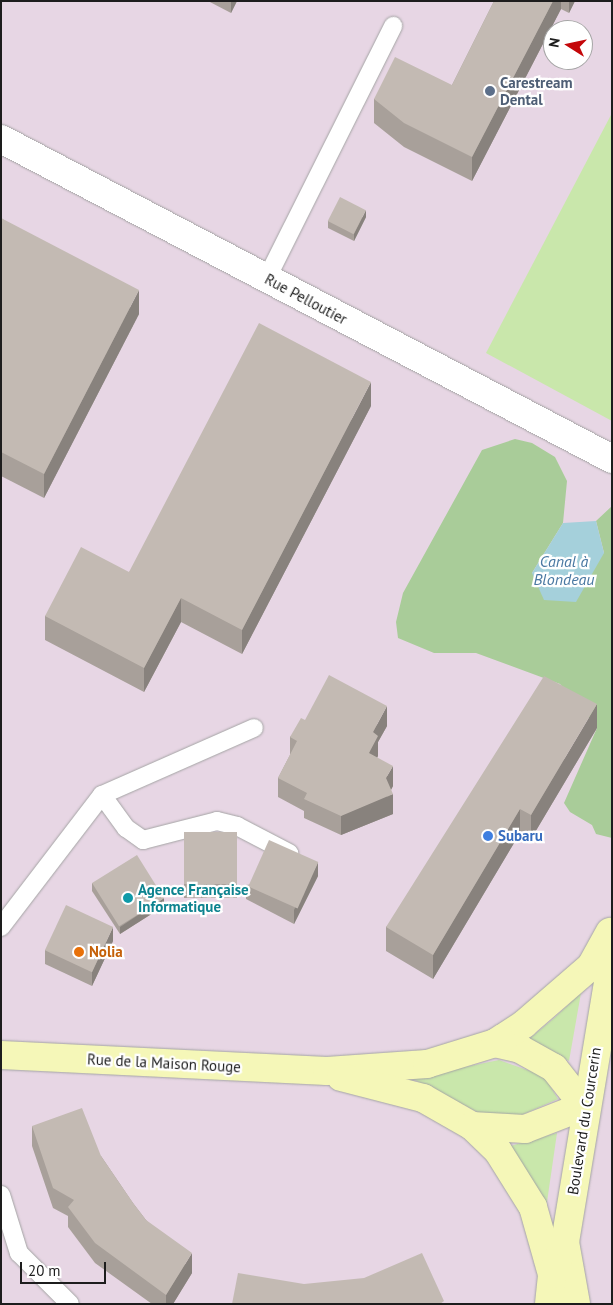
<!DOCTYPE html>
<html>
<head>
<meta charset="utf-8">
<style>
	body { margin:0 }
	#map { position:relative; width:613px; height:1305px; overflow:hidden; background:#eeeae3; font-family:"PT Sans",sans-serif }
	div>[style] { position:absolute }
	.industrial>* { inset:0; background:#e7d6e4 }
	.grass>* { inset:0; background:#c9e7ab }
	.forest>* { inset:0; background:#a9cc99 }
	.water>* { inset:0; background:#a5d0db }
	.roads { filter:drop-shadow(0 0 1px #a4a4a4) drop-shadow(0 0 1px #a4a4a4) }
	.lane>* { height:18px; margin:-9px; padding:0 9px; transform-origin:9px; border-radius:9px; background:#fff }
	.street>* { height:28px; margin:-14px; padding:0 14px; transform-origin:14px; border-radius:14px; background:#fff }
	.secondary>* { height:28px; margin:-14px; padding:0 14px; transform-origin:14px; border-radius:14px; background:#f5f7b8 }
	.wall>* { inset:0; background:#a8a09a; transform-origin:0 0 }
	.shaded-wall>* { inset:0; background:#88827d }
	.building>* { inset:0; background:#c3bab3; transform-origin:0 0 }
	.dots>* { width:14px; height:14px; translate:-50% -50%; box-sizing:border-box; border:2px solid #fff; border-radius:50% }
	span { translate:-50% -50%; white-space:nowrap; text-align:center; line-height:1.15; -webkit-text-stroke:4.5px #fff; paint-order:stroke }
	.service-label { font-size:15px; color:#4e5e75; font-weight:700 }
	.left { translate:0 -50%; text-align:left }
	.street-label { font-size:15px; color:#1d1d1d }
	.shop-label { font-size:15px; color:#366cbe; font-weight:700 }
	.culture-label { font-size:15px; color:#0d838f; font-weight:700 }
	.food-label { font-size:15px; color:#c56008; font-weight:700 }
	.water-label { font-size:16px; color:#4a78a2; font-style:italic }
	.frame { position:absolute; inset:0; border:2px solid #1d1d1d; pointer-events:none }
	.north { position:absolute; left:543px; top:20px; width:50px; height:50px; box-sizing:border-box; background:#fff; border:1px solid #a5a5a5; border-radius:50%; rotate:280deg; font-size:14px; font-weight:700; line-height:20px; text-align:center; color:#1d1d1d }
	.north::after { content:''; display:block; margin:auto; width:18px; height:22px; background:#c4070a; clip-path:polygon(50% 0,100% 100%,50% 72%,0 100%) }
	.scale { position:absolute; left:20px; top:1262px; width:86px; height:22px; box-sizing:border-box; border:2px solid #1d1d1d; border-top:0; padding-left:6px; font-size:15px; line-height:18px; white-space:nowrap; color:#1d1d1d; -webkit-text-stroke:4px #fff; paint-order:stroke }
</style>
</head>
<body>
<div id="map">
	<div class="industrial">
		<i style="clip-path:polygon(evenodd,1px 1px,612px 1px,612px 1304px,1px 1304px,1px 1px,553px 30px,583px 30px,583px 60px,553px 60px,553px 30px)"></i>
	</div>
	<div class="grass">
		<i style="clip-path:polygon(612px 113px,612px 421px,486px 353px)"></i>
		<i style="clip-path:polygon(581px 993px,569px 1061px,529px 1039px,553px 1019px)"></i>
		<i style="clip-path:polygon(499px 1060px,544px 1076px,558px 1099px,517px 1117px,479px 1113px,411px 1078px)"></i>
		<i style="clip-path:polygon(557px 1133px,547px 1202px,546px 1202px,510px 1146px)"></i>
	</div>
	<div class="forest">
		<i style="clip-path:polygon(515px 439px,532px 443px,555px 457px,567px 481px,563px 523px,532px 573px,604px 553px,596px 521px,612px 506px,612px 838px,596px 834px,592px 825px,570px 812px,564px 803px,597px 728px,560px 684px,476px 653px,434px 653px,398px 638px,396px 622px,403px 593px,482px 450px)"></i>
	</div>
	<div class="water">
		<i style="clip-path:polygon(596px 521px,604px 553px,576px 602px,544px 600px,532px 573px,563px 523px)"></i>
	</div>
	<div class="roads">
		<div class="lane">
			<i style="left:267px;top:278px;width:282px;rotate:-63.4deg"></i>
			<i style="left:102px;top:795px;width:41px;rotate:54deg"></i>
			<i style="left:126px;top:828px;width:21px;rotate:35deg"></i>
			<i style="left:143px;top:840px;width:76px;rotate:-14.4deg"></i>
			<i style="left:217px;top:821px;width:21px;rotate:14deg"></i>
			<i style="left:237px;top:826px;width:59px;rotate:27.4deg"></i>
			<i style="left:1px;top:927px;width:166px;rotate:-52.6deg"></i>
			<i style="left:102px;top:795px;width:166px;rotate:-23.8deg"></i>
			<i style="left:1px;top:1195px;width:61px;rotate:72.8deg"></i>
			<i style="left:19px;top:1253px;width:72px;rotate:45deg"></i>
		</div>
		<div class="street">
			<i style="left:1px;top:139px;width:690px;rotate:27.64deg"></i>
		</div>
		<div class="secondary">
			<i style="left:495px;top:1043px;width:26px;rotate:13deg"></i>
			<i style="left:520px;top:1049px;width:39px;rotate:29deg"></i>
			<i style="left:554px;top:1068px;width:48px;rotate:51.7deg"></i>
			<i style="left:1px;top:1055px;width:326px;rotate:2.8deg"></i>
			<i style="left:327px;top:1071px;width:100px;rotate:-4deg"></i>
			<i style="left:427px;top:1064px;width:71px;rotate:-17.2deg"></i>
			<i style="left:495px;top:1043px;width:35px;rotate:-33deg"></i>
			<i style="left:524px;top:1024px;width:89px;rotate:-40.9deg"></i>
			<i style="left:591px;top:966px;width:39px;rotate:-61deg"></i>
			<i style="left:341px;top:1077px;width:85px;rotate:14.4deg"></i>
			<i style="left:423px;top:1098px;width:56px;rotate:29.7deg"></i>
			<i style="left:472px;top:1126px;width:36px;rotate:44deg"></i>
			<i style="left:498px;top:1151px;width:66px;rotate:58deg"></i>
			<i style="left:533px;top:1207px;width:70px;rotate:74.2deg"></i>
			<i style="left:472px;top:1126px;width:53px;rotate:3.2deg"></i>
			<i style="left:525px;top:1129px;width:63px;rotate:-21.3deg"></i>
			<i style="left:565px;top:1242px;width:63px;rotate:79.9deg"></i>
			<i style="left:549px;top:1304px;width:30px;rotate:-84deg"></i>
			<i style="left:552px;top:1274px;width:35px;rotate:-68deg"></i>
			<i style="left:565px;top:1242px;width:275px;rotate:-80.6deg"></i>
			<i style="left:610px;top:971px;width:36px;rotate:-90deg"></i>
		</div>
	</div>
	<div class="wall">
		<i style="clip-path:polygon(208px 1px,237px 1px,231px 13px)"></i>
		<i style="clip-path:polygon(494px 1px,575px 1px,569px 13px,561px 9px,472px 181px,404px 147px,374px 123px,374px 99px,452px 85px)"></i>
		<i style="clip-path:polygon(366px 217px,354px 241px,328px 228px,328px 221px)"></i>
		<i style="clip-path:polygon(1px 218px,139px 314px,44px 498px,1px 476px)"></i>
		<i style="clip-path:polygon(371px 406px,242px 654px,181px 622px,144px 692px,45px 640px,45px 616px,129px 572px)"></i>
		<i style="clip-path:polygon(305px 720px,387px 726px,378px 742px,378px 756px,377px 757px,393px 786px,391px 790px,393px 814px,341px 835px,304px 818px,304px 811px,278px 797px,278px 778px,290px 755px,290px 737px)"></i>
		<i style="clip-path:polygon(597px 728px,531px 839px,520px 833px,433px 979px,386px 951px,386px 927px)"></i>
		<i style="left:184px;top:832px;width:53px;height:66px"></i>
		<i style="clip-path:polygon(318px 876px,294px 924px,246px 899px,246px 885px)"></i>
		<i style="clip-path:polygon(92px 883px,164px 906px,120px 934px,92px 891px)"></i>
		<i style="clip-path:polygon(113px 941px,92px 986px,45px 964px,45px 950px)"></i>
		<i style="clip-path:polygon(32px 1126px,101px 1156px,133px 1203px,146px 1220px,192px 1273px,173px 1304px,152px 1304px,95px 1263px,68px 1227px,68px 1216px,53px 1208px,32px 1146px)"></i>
	</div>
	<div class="shaded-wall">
		<i style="clip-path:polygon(231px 1px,237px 1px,231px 13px)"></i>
		<i style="clip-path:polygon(553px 1px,561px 1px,561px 9px,472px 181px,472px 157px)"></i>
		<i style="clip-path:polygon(569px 1px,575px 1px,569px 13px)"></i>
		<i style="clip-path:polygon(366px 210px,366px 217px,354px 241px,354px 234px)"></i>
		<i style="clip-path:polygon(139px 290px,139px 314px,44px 498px,44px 474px)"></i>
		<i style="clip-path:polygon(371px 382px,371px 406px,242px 654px,242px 630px)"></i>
		<i style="clip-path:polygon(181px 598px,181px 622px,144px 692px,144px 668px)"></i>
		<i style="clip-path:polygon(597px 704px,597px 728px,531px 839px,531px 815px)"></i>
		<i style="clip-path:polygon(387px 706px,387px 726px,378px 742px,378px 756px,369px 772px,369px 753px,373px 732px)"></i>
		<i style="clip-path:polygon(393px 766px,393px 786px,387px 797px,393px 794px,393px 814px,341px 835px,341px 816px,386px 778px)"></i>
		<i style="clip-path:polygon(520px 809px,520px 833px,433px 979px,433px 955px)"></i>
		<i style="clip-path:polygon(318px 862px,318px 876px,294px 924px,294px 910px)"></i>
		<i style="clip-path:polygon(164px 898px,164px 906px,120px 934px,120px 927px)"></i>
		<i style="clip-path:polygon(113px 927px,113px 941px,92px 986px,92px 972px)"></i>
		<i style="clip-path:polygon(192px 1253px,192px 1273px,173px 1304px,166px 1304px,166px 1295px)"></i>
	</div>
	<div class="building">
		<i style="clip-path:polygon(494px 1px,553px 1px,472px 157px,404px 123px,374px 99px,395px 57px,452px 85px)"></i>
		<i style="left:340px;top:197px;width:29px;height:27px;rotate:27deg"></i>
		<i style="clip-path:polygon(1px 218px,139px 290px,44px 474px,1px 452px)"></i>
		<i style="clip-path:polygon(259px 323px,371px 382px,242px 630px,181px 598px,144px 668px,45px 616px,81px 547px,129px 572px)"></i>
		<i style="clip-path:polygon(329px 675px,387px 706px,373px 732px,378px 736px,369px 753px,393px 766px,386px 778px,393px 794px,341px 816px,304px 799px,307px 793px,278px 778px,297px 741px,290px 737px,301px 718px,305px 720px)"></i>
		<i style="clip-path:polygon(544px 676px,597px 704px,531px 815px,520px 809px,433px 955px,386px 927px)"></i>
		<i style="left:184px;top:832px;width:53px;height:52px"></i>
		<i style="left:269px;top:840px;width:54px;height:51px;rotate:24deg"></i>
		<i style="left:137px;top:855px;width:51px;height:53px;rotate:58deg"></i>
		<i style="left:66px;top:905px;width:52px;height:50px;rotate:25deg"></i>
		<i style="clip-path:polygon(82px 1108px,101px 1156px,133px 1203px,146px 1220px,192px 1253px,166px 1295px,95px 1243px,68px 1207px,74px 1200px,53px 1188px,32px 1126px)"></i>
		<i style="clip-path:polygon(422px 1253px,444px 1301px,440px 1304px,232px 1304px,238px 1273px,304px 1284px,364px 1278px)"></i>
	</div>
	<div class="dots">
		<i style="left:490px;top:91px;background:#5c6f8a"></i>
		<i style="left:488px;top:836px;background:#3f7fe0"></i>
		<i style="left:128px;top:898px;background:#0f9aa8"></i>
		<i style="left:79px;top:952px;background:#e8710a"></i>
	</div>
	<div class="service-label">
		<span class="left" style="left:500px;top:91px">Carestream<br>Dental</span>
	</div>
	<div class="street-label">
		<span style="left:306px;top:299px;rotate:28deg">Rue Pelloutier</span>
		<span style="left:164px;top:1063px;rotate:3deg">Rue de la Maison Rouge</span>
		<span style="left:584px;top:1121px;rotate:-81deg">Boulevard du Courcerin</span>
	</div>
	<div class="shop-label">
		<span class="left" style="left:498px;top:836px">Subaru</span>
	</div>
	<div class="culture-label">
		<span class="left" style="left:138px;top:898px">Agence Française<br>Informatique</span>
	</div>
	<div class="food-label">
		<span class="left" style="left:89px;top:952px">Nolia</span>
	</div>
	<div class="water-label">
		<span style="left:564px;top:570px">Canal à<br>Blondeau</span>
	</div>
	<div class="frame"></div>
	<div class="north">N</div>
	<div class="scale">20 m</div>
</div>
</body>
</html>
